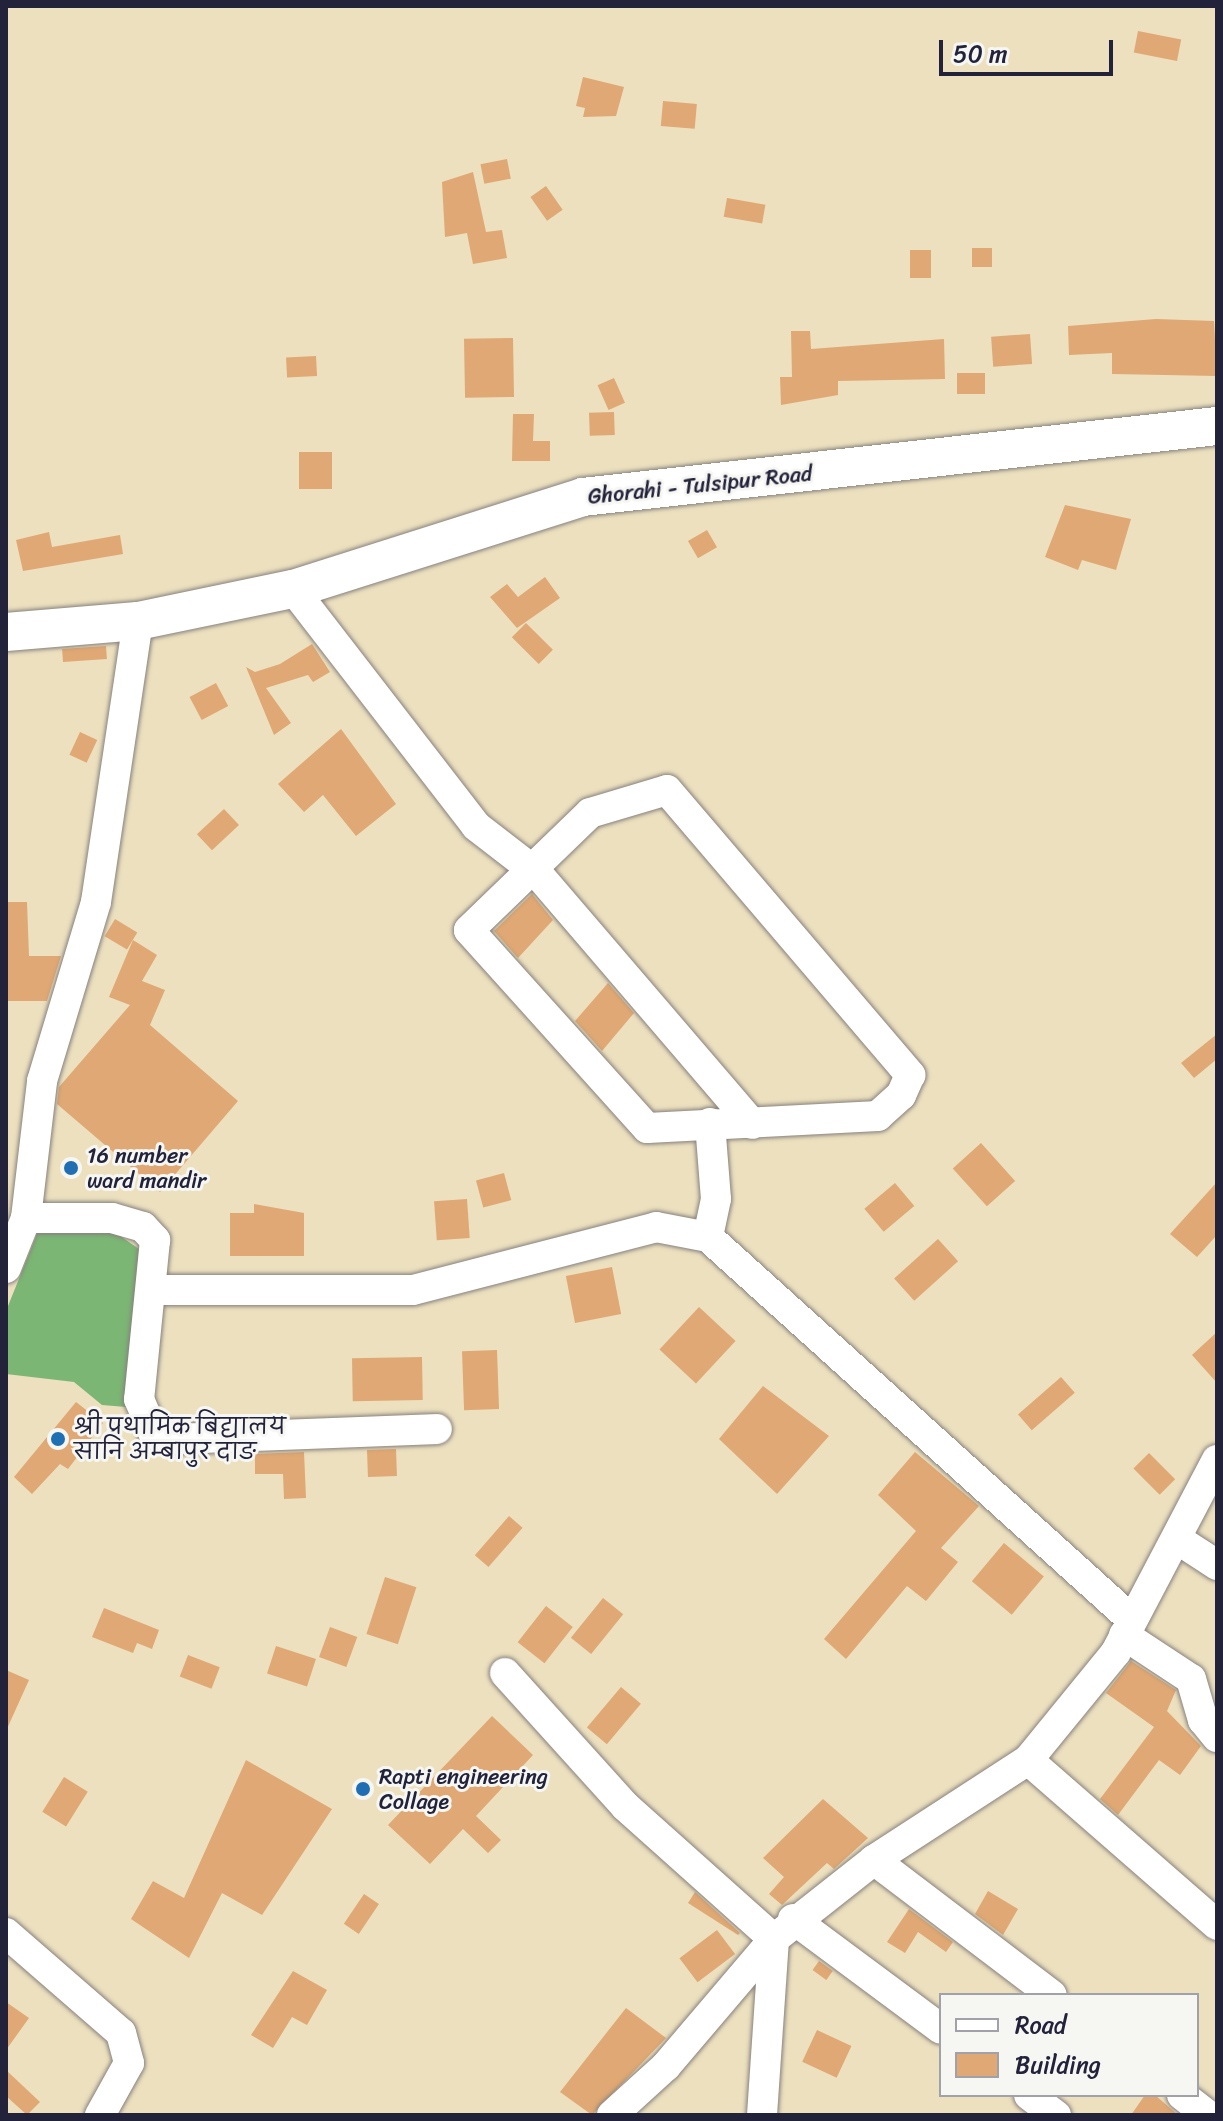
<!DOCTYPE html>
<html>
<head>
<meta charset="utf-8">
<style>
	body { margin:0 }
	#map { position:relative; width:1223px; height:2121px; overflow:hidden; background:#ece0bf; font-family:Sriracha,"Playpen Sans Deva",sans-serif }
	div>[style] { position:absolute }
	.forest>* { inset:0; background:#7bb674 }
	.building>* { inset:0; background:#e0a874; transform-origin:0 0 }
	.roads { filter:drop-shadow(0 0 2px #87817d) drop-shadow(0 0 2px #87817d) }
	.minor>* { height:30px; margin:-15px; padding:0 15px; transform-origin:15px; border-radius:15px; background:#fff }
	.major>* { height:38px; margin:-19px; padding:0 19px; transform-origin:19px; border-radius:19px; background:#fff }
	.dots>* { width:22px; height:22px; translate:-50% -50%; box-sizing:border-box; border:4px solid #f6f6f2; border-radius:50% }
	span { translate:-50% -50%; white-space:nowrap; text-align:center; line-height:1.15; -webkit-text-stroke:6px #f6f6f2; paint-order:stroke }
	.street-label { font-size:22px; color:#22223b }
	.poi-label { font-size:22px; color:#22223b }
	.left { translate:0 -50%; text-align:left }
	.frame { position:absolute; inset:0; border:8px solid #22223b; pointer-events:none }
	.legend { position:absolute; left:939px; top:1993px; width:260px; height:104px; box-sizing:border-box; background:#f6f6f2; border:2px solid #a1a1a9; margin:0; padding:10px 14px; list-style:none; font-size:24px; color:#22223b }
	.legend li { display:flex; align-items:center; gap:16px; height:40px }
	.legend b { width:40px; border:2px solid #a1a1a9 }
	.scale { position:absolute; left:939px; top:40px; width:174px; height:36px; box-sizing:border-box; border:4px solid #22223b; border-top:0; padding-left:10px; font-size:24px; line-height:28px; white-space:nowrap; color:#22223b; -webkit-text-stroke:6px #f6f6f2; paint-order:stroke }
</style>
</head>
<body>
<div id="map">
	<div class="forest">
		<i style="clip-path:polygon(39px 1229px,113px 1231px,139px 1249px,126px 1407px,102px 1405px,74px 1382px,6px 1374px,6px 1311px)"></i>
	</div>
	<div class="building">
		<i style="left:1138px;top:31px;width:44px;height:22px;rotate:11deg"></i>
		<i style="clip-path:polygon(583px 77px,624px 87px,616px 116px,583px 117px,585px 108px,576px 106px)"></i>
		<i style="left:663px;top:101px;width:34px;height:25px;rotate:5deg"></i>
		<i style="left:507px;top:159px;width:20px;height:27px;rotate:79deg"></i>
		<i style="clip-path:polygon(473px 172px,486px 232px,502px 230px,507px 258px,473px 264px,467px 233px,445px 237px,442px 182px)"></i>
		<i style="left:546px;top:186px;width:29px;height:19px;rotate:55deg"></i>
		<i style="left:727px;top:198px;width:39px;height:19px;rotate:10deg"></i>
		<i style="left:972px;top:248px;width:20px;height:19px"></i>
		<i style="left:910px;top:250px;width:21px;height:28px"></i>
		<i style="clip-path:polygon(1156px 319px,1214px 321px,1217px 376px,1112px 374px,1112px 353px,1069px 355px,1068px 326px)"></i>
		<i style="clip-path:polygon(791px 331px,810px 331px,811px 349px,944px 339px,945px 379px,838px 381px,838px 395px,781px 405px,780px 377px,792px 377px)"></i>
		<i style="left:1030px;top:334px;width:30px;height:39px;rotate:86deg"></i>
		<i style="left:513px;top:338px;width:59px;height:49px;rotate:89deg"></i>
		<i style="left:316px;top:356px;width:20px;height:30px;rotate:87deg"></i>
		<i style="left:957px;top:373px;width:28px;height:21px"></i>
		<i style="left:614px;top:378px;width:27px;height:18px;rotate:66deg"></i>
		<i style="left:614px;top:412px;width:23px;height:25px;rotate:88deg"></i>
		<i style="clip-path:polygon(513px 414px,534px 414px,533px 441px,550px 441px,550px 461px,512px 461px)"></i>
		<i style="left:332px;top:452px;width:37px;height:33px;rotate:90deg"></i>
		<i style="clip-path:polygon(1065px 505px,1131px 519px,1116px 570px,1082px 560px,1078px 570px,1045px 557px)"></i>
		<i style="left:707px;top:530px;width:20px;height:22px;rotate:60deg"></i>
		<i style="clip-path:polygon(49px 532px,52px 547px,120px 535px,123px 554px,23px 571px,16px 540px)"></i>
		<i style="clip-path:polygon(545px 577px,560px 598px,517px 628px,490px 597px,507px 584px,518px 597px)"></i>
		<i style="left:526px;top:623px;width:38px;height:20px;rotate:45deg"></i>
		<i style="clip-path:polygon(312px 644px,330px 672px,313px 682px,308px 675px,266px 688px,291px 723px,274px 735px,246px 667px,255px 672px,280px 664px)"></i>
		<i style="left:106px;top:646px;width:13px;height:44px;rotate:86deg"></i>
		<i style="left:216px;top:683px;width:26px;height:30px;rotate:62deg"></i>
		<i style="clip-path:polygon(341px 729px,396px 804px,356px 836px,323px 795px,304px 812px,278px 784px)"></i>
		<i style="left:80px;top:732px;width:19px;height:25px;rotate:25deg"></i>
		<i style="left:224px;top:809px;width:22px;height:37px;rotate:47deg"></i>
		<i style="clip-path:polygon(532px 894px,553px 920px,518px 958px,494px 931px)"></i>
		<i style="clip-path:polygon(6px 902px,27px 902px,29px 956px,61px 956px,47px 1001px,6px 1001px)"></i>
		<i style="left:115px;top:919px;width:26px;height:20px;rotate:31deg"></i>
		<i style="clip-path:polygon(133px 940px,157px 955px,142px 981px,165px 990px,150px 1025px,238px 1101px,160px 1192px,57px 1104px,59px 1087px,130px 1005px,109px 997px)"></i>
		<i style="clip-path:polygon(608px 983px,634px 1013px,602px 1051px,575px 1021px)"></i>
		<i style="clip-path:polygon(1217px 1034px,1217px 1059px,1194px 1078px,1181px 1063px)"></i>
		<i style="left:981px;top:1143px;width:51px;height:38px;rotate:48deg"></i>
		<i style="left:504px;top:1173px;width:28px;height:29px;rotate:75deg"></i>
		<i style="clip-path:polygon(1217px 1182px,1217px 1235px,1197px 1257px,1170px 1234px)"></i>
		<i style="left:895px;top:1183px;width:30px;height:40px;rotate:50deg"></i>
		<i style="left:467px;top:1199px;width:39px;height:33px;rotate:86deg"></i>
		<i style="clip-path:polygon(254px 1204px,304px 1213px,304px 1256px,230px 1256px,230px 1213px,254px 1213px)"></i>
		<i style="left:938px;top:1239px;width:30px;height:59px;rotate:48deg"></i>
		<i style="left:612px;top:1267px;width:48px;height:47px;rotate:79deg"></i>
		<i style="left:699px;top:1307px;width:50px;height:58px;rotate:43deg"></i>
		<i style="clip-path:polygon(1217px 1332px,1217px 1383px,1192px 1355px)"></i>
		<i style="left:497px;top:1350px;width:59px;height:35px;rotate:88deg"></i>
		<i style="left:422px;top:1357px;width:43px;height:70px;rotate:89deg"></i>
		<i style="left:1061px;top:1377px;width:21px;height:57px;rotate:49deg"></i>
		<i style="clip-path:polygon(763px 1386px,829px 1436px,777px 1494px,719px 1439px)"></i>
		<i style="clip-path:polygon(76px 1402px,103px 1423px,68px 1469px,60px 1464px,32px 1494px,14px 1477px)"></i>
		<i style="left:396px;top:1449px;width:27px;height:29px;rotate:88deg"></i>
		<i style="clip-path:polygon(304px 1452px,306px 1498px,284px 1499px,283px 1474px,255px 1474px,255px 1454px)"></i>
		<i style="clip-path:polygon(915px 1452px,979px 1506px,941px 1548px,958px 1562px,926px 1601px,907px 1586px,846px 1659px,824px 1639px,916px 1531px,878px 1495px)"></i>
		<i style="left:1149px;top:1453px;width:37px;height:22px;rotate:45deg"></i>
		<i style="left:509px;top:1516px;width:18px;height:52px;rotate:41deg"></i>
		<i style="left:1004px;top:1543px;width:52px;height:50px;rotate:40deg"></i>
		<i style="left:385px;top:1577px;width:33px;height:60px;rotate:18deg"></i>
		<i style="left:603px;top:1598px;width:26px;height:51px;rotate:39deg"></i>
		<i style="left:546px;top:1606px;width:34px;height:46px;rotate:38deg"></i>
		<i style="clip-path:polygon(104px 1608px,159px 1630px,152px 1649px,137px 1643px,133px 1653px,92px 1637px)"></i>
		<i style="left:330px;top:1627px;width:29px;height:32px;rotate:20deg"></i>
		<i style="left:276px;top:1646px;width:42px;height:29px;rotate:18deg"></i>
		<i style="left:188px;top:1655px;width:34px;height:23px;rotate:21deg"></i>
		<i style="clip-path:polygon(1131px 1661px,1176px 1690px,1167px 1711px,1201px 1746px,1180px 1775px,1159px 1760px,1118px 1815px,1100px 1799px,1154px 1727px,1106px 1693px)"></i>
		<i style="clip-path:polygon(6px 1670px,29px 1680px,6px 1731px)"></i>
		<i style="left:621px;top:1687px;width:26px;height:53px;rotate:40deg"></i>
		<i style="clip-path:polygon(492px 1716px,533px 1755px,476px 1816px,501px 1840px,488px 1853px,463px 1829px,430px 1864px,388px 1825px)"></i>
		<i style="clip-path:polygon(246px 1760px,332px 1809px,262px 1915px,222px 1893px,189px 1958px,131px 1919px,153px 1881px,184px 1898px)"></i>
		<i style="left:64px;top:1777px;width:28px;height:41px;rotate:32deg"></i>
		<i style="clip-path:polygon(823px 1799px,868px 1838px,834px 1869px,827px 1863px,782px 1905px,769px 1894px,784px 1877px,763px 1858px)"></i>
		<i style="clip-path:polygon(988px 1891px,1018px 1909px,1003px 1935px,975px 1914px)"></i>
		<i style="clip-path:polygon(695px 1892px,740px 1933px,738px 1935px,688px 1903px)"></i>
		<i style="left:364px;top:1894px;width:18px;height:36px;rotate:34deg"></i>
		<i style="clip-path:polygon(909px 1909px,953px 1942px,946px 1952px,918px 1932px,905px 1953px,887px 1942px)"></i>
		<i style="left:717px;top:1930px;width:30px;height:47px;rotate:53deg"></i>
		<i style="left:819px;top:1961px;width:17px;height:11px;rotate:36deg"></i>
		<i style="clip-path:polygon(293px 1971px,327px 1990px,307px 2025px,292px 2017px,273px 2048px,251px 2035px)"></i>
		<i style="clip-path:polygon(6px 2002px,29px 2018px,6px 2050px)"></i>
		<i style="clip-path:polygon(626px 2008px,666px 2038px,592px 2115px,560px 2092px)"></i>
		<i style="left:817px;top:2030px;width:38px;height:35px;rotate:25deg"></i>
		<i style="clip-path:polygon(6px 2070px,40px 2102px,27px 2115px,6px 2096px)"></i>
		<i style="clip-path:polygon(1145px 2095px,1155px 2095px,1178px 2115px,1131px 2115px)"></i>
	</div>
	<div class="roads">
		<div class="minor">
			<i style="left:293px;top:589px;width:299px;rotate:52.3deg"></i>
			<i style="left:476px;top:826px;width:78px;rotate:37.7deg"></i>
			<i style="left:538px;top:874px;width:329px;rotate:49.4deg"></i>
			<i style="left:667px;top:790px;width:375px;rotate:49.5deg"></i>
			<i style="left:910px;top:1075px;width:22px;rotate:114deg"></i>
			<i style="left:901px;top:1095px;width:31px;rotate:138deg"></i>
			<i style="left:878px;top:1116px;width:231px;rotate:177deg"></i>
			<i style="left:647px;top:1128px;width:266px;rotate:-132deg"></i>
			<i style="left:469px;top:930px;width:168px;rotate:-44deg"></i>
			<i style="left:590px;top:813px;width:80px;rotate:-16.6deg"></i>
			<i style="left:710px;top:1123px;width:76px;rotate:85.5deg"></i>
			<i style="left:716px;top:1199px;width:39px;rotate:102deg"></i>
			<i style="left:708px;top:1237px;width:570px;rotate:42.08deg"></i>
			<i style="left:26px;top:1218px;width:86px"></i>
			<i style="left:112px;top:1218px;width:32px;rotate:16deg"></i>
			<i style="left:143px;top:1227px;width:18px;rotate:47deg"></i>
			<i style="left:155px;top:1240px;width:160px;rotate:95.7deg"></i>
			<i style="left:139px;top:1399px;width:38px;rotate:67deg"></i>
			<i style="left:154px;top:1434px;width:23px;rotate:13deg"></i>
			<i style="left:176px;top:1439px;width:261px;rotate:-2.2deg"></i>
			<i style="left:6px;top:1268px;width:54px;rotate:-68.2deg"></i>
			<i style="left:26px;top:1218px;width:138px;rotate:-83.3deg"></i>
			<i style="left:42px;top:1081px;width:187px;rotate:-73.2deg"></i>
			<i style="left:96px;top:902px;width:284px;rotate:-81.5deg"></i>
			<i style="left:156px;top:1290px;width:257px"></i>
			<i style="left:413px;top:1290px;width:251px;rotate:-14.5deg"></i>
			<i style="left:656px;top:1227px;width:53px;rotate:10.9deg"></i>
			<i style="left:1177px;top:1539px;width:48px;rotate:33deg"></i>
			<i style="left:1124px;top:1635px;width:80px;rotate:33.3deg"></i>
			<i style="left:1191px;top:1679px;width:43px;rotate:73.7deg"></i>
			<i style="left:1203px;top:1720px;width:22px;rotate:51deg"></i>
			<i style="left:505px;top:1673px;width:179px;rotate:47.9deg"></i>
			<i style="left:625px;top:1806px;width:200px;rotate:41.8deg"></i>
			<i style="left:774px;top:1939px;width:167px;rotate:130.4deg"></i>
			<i style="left:666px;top:2066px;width:73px;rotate:137.8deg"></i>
			<i style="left:1028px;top:1760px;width:251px;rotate:41.1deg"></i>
			<i style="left:874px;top:1860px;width:223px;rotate:37.2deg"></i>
			<i style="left:793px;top:1919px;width:184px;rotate:36.6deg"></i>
			<i style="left:6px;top:1933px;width:152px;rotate:41deg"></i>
			<i style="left:121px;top:2033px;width:31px;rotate:75deg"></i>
			<i style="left:129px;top:2063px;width:60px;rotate:119.1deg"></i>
			<i style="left:1029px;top:2095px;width:34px;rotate:37deg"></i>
			<i style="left:1182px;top:2095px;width:33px;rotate:38deg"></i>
			<i style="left:762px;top:2115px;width:176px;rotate:-86.1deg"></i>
			<i style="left:774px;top:1939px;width:127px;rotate:-38.3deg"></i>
			<i style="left:874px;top:1860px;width:184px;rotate:-33deg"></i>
			<i style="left:1028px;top:1760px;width:139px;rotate:-50.8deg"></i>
			<i style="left:1116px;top:1652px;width:217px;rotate:-62.3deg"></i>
		</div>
		<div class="major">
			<i style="left:6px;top:632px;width:132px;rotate:-4.8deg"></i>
			<i style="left:138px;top:621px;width:158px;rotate:-11.7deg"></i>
			<i style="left:293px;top:589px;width:304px;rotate:-17.6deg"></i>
			<i style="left:583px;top:497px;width:638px;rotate:-6.39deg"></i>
		</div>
	</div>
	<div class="dots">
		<i style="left:71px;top:1168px;background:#1f6fb2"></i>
		<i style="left:58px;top:1439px;background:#1f6fb2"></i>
		<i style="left:363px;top:1789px;background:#1f6fb2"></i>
	</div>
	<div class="street-label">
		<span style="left:700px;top:485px;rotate:-6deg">Ghorahi - Tulsipur Road</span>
	</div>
	<div class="poi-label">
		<span class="left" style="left:87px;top:1168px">16 number<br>ward mandir</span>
		<span class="left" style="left:74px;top:1439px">श्री प्रथामिक बिद्यालय<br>सानि अम्बापुर दाङ</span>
		<span class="left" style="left:379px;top:1789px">Rapti engineering<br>Collage</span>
	</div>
	<div class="frame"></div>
	<ul class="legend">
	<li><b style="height:10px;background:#fff"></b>Road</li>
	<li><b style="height:22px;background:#e0a874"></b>Building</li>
	</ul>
	<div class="scale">50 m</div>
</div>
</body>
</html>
